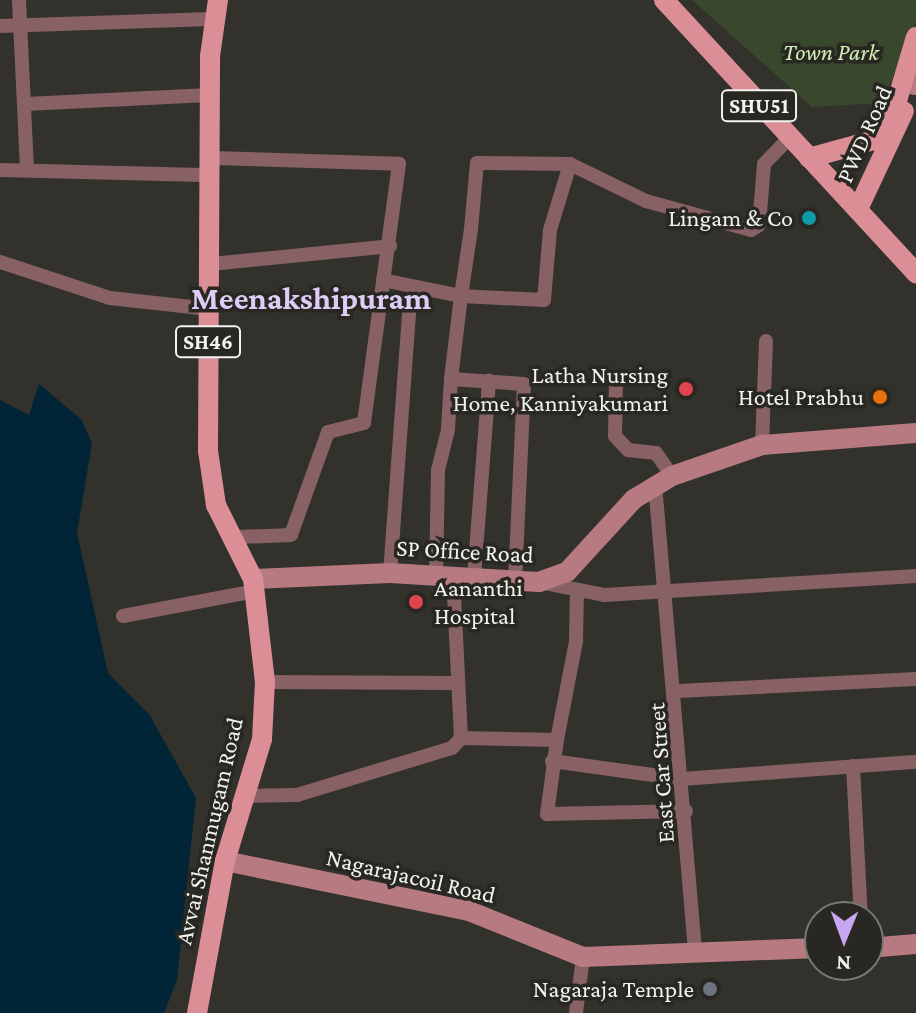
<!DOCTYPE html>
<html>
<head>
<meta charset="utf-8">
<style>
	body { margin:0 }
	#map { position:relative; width:916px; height:1013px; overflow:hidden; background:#32312b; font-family:"Crimson Pro",serif }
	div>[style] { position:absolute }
	.green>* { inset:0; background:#39472c }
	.water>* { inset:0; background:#012536 }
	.street>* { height:14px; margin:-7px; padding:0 7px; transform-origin:7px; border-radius:7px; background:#876164 }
	.secondary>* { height:20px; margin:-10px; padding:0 10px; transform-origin:10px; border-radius:10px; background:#b77a80 }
	.primary>* { height:20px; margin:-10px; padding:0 10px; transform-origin:10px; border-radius:10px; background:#dc8e96 }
	.dots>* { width:22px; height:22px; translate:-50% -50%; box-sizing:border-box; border:4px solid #282721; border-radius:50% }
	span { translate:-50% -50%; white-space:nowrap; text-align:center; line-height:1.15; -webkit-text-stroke:7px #282721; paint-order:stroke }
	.shield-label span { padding:2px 6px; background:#282721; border:2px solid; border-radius:6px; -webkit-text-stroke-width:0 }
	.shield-label { font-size:22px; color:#f2f2ee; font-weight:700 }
	.park-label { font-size:24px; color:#d1eeb5; font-style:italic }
	.street-label { font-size:24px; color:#f2f2ee }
	.poi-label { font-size:24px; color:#f2f2ee }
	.right { translate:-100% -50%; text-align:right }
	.left { translate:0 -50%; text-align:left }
	.district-label { font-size:32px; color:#deccf6; font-weight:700 }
	.north { position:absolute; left:804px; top:901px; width:80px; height:80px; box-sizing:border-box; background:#282721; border:2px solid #797873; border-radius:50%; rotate:181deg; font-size:22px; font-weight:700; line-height:32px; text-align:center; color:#f2f2ee }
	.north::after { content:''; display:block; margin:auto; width:28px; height:36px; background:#c6a6f0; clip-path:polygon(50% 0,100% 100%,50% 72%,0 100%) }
</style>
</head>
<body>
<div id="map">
	<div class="green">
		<i style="clip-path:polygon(692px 0,916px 0,916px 23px,882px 103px,812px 107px)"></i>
	</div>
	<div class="water">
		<i style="clip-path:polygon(39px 384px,81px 419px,92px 443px,77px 533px,108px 673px,149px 714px,196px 798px,177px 980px,164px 1013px,0 1013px,0 400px,29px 415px)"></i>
	</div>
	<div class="street">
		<i style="left:19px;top:0;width:168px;rotate:87.3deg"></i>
		<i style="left:0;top:26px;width:211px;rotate:-1.9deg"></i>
		<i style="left:26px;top:104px;width:183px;rotate:-2.8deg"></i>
		<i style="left:213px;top:158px;width:186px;rotate:1.8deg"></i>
		<i style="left:399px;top:164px;width:261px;rotate:97.7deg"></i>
		<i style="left:364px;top:423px;width:37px;rotate:166deg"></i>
		<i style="left:328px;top:432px;width:109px;rotate:109.8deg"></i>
		<i style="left:291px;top:535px;width:53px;rotate:177.8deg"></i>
		<i style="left:570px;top:164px;width:85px;rotate:26deg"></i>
		<i style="left:646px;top:201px;width:109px;rotate:15.4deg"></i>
		<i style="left:751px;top:230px;width:9px;rotate:-32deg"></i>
		<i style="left:759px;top:225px;width:61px;rotate:-85.3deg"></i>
		<i style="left:764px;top:164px;width:35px;rotate:-46deg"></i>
		<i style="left:0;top:170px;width:212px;rotate:1.4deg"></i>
		<i style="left:0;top:262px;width:116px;rotate:18.1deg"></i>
		<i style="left:110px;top:298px;width:100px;rotate:6.3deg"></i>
		<i style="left:211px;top:264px;width:180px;rotate:-5.7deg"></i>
		<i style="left:383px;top:280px;width:80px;rotate:11.6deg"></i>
		<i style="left:461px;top:296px;width:83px;rotate:2.8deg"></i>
		<i style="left:544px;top:300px;width:70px;rotate:-85.1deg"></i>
		<i style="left:550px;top:230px;width:69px;rotate:-73.1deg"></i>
		<i style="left:570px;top:164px;width:93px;rotate:-179.4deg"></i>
		<i style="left:477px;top:163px;width:66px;rotate:95.2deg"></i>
		<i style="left:471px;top:229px;width:68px;rotate:98.5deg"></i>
		<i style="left:461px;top:296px;width:84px;rotate:96.9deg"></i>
		<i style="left:451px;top:379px;width:51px;rotate:93.4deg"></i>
		<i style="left:448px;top:430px;width:41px;rotate:104deg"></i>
		<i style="left:438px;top:470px;width:106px;rotate:91.1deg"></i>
		<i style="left:451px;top:379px;width:73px;rotate:3.9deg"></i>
		<i style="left:524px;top:384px;width:196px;rotate:92.6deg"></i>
		<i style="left:616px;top:380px;width:56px;rotate:91deg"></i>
		<i style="left:615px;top:436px;width:19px;rotate:47deg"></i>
		<i style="left:628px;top:450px;width:28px;rotate:6deg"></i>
		<i style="left:656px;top:453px;width:28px;rotate:55deg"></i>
		<i style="left:762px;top:445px;width:104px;rotate:-87.8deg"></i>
		<i style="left:655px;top:484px;width:468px;rotate:85.1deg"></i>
		<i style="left:390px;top:573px;width:260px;rotate:-85.8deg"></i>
		<i style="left:474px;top:577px;width:197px;rotate:-85.6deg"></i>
		<i style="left:539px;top:582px;width:66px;rotate:11.3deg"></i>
		<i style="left:604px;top:595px;width:313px;rotate:-3.5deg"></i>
		<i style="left:123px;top:616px;width:134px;rotate:-10.7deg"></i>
		<i style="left:265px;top:682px;width:191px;rotate:0.3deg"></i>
		<i style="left:678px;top:691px;width:238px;rotate:-2.9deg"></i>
		<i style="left:461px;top:738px;width:96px;rotate:1.2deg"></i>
		<i style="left:557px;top:740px;width:75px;rotate:97.7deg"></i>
		<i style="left:547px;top:814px;width:139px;rotate:-1.2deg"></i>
		<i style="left:557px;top:740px;width:101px;rotate:-79.1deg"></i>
		<i style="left:576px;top:641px;width:50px;rotate:-88.9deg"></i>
		<i style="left:552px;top:761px;width:131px;rotate:7.9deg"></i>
		<i style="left:682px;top:779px;width:235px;rotate:-4.2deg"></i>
		<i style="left:853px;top:766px;width:151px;rotate:87deg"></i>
		<i style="left:246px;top:796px;width:51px;rotate:-1.1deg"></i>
		<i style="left:297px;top:795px;width:162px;rotate:-16.9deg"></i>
		<i style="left:452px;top:748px;width:13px;rotate:-48deg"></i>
		<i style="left:461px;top:738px;width:162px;rotate:-92.8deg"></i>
		<i style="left:576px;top:1013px;width:56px;rotate:-82.9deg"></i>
	</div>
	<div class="secondary">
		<i style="left:914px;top:85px;width:4px;rotate:-56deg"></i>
		<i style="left:253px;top:579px;width:137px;rotate:-2.5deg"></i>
		<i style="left:390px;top:573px;width:149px;rotate:3.5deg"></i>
		<i style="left:539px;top:582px;width:30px;rotate:-20deg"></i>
		<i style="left:567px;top:572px;width:99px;rotate:-47.5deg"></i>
		<i style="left:634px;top:499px;width:44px;rotate:-31.2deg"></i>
		<i style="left:672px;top:476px;width:95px;rotate:-19deg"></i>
		<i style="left:762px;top:445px;width:154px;rotate:-4.5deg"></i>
		<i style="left:225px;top:861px;width:249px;rotate:11.6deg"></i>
		<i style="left:469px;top:911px;width:123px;rotate:22deg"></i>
		<i style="left:583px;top:957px;width:237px;rotate:-2.2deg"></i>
		<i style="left:868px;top:948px;width:48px;rotate:-4.8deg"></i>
	</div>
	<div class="primary">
		<i style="left:664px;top:0;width:372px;rotate:47.3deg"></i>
		<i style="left:809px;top:158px;width:67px;rotate:-15.5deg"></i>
		<i style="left:874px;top:140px;width:42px;rotate:-58.6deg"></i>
		<i style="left:896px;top:104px;width:70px;rotate:-73.4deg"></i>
		<i style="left:858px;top:209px;width:108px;rotate:-64.9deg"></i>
		<i style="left:197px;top:1013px;width:155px;rotate:-79.6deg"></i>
		<i style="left:225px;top:861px;width:127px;rotate:-73.1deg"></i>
		<i style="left:262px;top:739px;width:57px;rotate:-87deg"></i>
		<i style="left:265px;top:682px;width:104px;rotate:-96.6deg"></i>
		<i style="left:253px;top:579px;width:83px;rotate:-116.6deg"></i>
		<i style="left:216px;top:505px;width:55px;rotate:-98.4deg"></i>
		<i style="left:208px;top:451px;width:395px;rotate:-89.7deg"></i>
		<i style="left:210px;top:56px;width:57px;rotate:-81.9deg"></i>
	</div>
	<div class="dots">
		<i style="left:809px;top:218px;background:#0f9aa8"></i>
		<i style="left:686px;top:389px;background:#e0444e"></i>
		<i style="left:880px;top:397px;background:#e8710a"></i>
		<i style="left:416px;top:602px;background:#e0444e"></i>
		<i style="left:710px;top:989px;background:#6b7280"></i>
	</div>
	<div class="shield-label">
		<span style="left:759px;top:106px">SHU51</span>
		<span style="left:208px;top:342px">SH46</span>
	</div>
	<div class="park-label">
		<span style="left:831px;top:52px">Town Park</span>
	</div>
	<div class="street-label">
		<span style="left:864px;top:134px;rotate:-66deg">PWD Road</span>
		<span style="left:465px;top:551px;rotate:3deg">SP Office Road</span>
		<span style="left:661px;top:773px;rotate:-94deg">East Car Street</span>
		<span style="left:209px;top:831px;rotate:-77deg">Avvai Shanmugam Road</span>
		<span style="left:411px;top:876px;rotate:13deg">Nagarajacoil Road</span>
	</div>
	<div class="poi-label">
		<span class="right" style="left:793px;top:218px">Lingam &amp; Co</span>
		<span class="right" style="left:668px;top:389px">Latha Nursing<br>Home, Kanniyakumari</span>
		<span class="right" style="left:864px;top:397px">Hotel Prabhu</span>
		<span class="left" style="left:434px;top:602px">Aananthi<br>Hospital</span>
		<span class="right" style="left:694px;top:989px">Nagaraja Temple</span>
	</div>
	<div class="district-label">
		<span style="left:311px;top:298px">Meenakshipuram</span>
	</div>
	<div class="north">N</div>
</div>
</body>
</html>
